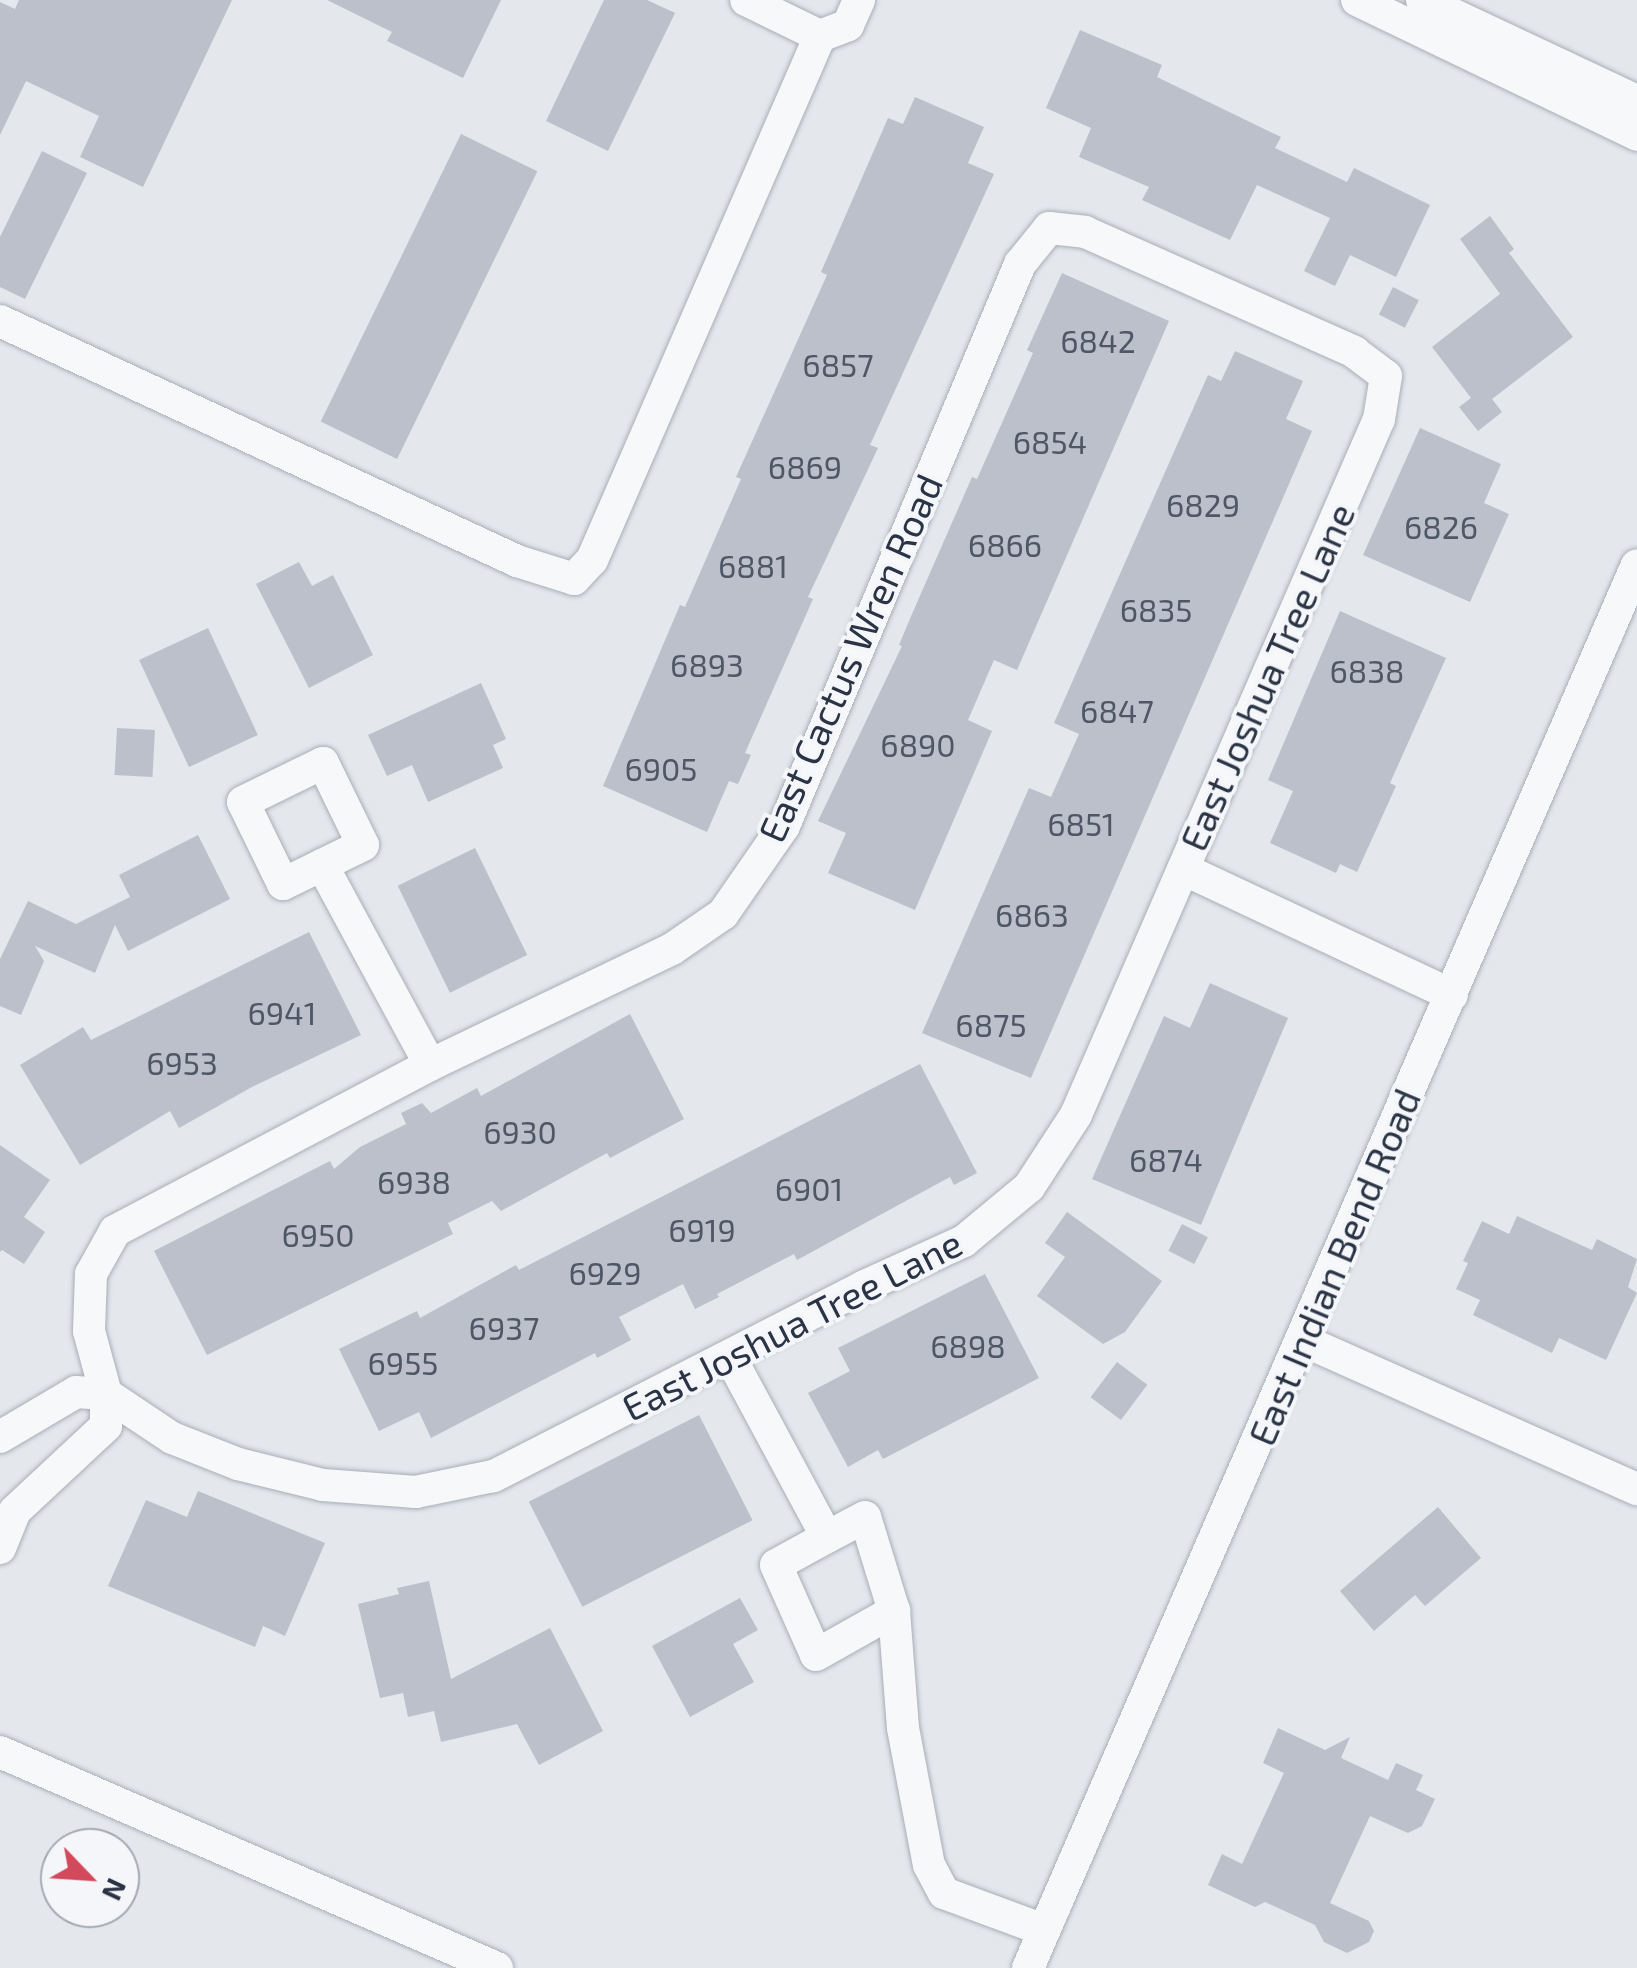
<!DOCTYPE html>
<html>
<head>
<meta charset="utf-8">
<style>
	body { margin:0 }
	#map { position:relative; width:1637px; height:1968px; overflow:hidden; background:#e4e7ec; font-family:"Exo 2",sans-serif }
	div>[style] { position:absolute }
	.building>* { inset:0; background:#bbc0ca; transform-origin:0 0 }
	.roads { filter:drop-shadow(0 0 2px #a9aeb7) drop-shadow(0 0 2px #a9aeb7) }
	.minor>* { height:32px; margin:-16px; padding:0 16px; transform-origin:16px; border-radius:16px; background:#f7f8fa }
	span { translate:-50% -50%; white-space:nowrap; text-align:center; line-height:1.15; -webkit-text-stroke:8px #f4f6f9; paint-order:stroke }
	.number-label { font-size:32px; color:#4f5766 }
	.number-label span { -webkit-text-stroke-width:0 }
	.street-label { font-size:38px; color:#2b3445 }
	.north { position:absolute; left:40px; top:1828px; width:100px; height:100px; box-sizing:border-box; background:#f4f6f9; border:2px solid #a4a8b1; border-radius:50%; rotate:115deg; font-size:28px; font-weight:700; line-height:40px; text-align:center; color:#2b3445 }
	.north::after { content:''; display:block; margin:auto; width:35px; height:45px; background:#d1495b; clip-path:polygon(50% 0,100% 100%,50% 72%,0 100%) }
</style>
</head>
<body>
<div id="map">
	<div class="building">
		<i style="clip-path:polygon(19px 0,232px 0,143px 187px,80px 157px,99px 116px,26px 81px,0 135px,0 2px,15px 9px)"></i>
		<i style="clip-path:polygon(327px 0,501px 0,463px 78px,387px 41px,392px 32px)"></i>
		<i style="clip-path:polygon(604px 0,647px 0,675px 13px,608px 151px,546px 121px)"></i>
		<i style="clip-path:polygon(1080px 30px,1162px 65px,1157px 77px,1281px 137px,1275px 148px,1347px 182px,1354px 168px,1430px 205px,1396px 277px,1350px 255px,1335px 286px,1304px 271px,1330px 218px,1257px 185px,1230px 240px,1142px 200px,1149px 187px,1079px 157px,1091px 128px,1046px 108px)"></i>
		<i style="clip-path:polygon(915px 97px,984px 127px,968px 163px,994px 174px,870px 445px,878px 448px,808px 597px,813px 599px,745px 753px,751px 755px,738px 784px,729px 781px,707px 832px,603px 786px,680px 605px,685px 607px,741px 479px,736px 477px,827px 275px,821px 272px,888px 118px,903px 124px)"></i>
		<i style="left:461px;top:134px;width:85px;height:320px;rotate:26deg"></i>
		<i style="clip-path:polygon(42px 151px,87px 173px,25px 299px,0 287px,0 237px)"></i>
		<i style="clip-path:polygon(1490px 216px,1514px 249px,1509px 253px,1573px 337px,1492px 399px,1502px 412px,1478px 431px,1459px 407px,1471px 398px,1432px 347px,1500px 294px,1460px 239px)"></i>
		<i style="clip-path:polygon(1062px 273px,1169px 321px,1017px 670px,994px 660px,968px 720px,992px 731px,915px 910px,828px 873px,846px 833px,818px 821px,902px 646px,899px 645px,912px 614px,972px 477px,977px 479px,1033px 353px,1027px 350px)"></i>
		<i style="left:1393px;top:287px;width:29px;height:31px;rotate:27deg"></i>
		<i style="clip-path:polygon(1235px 351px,1303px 381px,1286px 419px,1312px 431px,1031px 1078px,922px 1033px,1029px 788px,1051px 797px,1079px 734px,1054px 723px,1208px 375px,1221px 381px)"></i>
		<i style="clip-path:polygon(1420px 428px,1501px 464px,1484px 503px,1509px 514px,1470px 602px,1363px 555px)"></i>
		<i style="clip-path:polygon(299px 562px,312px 586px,333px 575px,373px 655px,309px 688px,256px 584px)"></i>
		<i style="clip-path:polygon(1340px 611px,1446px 658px,1390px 783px,1396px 786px,1357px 872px,1340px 864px,1336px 873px,1270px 843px,1293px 791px,1268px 780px)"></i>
		<i style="left:208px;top:628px;width:118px;height:76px;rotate:65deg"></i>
		<i style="clip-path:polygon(481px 683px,506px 739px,493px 745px,503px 768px,428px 802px,412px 765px,387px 776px,368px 735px)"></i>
		<i style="left:117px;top:728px;width:38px;height:47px;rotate:3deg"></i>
		<i style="clip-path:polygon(198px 835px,230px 899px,128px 951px,115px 925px,95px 973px,35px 946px,44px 961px,21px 1015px,0 1006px,0 959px,28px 901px,76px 924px,130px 897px,119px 875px)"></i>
		<i style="left:475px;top:848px;width:119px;height:86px;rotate:64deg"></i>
		<i style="clip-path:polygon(309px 932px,361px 1035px,252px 1087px,179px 1128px,170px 1111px,80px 1165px,20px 1065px,83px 1027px,91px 1040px)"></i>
		<i style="clip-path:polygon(1210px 983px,1288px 1018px,1201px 1225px,1092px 1179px,1164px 1016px,1190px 1028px)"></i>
		<i style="clip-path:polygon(630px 1014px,684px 1119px,610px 1158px,607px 1153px,501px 1211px,492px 1201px,448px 1223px,453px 1234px,207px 1355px,154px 1251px,330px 1161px,334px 1169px,360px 1147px,406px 1124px,401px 1113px,422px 1103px,431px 1113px,477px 1088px,481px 1096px)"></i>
		<i style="clip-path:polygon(920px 1064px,977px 1173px,954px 1185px,950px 1177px,797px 1260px,794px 1254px,717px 1294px,719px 1297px,695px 1309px,683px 1284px,619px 1317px,631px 1340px,597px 1358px,595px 1353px,431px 1438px,419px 1412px,379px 1431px,339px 1349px,417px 1311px,420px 1318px,516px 1265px,519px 1270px)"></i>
		<i style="clip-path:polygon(0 1145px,50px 1180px,24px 1217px,45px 1232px,24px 1264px,2px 1250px,0 1252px)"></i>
		<i style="clip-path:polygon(1067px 1212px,1162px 1281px,1125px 1332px,1103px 1344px,1037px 1296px,1065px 1257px,1045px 1243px)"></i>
		<i style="clip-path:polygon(1517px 1216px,1592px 1250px,1597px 1239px,1637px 1259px,1628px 1287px,1637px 1293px,1606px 1360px,1559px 1338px,1552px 1353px,1473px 1315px,1480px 1300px,1456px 1289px,1468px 1263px,1463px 1261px,1482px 1221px,1509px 1234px)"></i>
		<i style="left:1182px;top:1224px;width:29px;height:30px;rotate:27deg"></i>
		<i style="clip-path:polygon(985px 1274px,1039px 1378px,883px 1459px,878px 1450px,848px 1467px,808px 1393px,850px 1371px,838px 1348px)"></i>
		<i style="left:1117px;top:1362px;width:38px;height:44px;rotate:37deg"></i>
		<i style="left:699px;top:1415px;width:118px;height:191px;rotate:63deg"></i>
		<i style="clip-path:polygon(198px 1491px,325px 1543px,285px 1636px,263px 1626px,255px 1647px,108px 1586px,146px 1500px,187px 1517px)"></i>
		<i style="clip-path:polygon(1438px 1507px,1481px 1558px,1425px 1606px,1415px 1595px,1374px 1631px,1340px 1591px)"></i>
		<i style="clip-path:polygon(429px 1581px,451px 1679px,550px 1628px,603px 1731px,539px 1765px,517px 1724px,441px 1742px,434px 1711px,408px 1717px,403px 1693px,380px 1698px,358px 1604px,399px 1594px,397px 1588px)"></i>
		<i style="clip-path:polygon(740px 1598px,758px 1630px,733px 1644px,754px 1682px,690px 1717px,652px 1646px)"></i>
		<i style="clip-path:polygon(1278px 1728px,1325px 1750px,1350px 1737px,1341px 1758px,1388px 1780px,1396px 1763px,1423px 1775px,1416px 1790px,1435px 1799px,1422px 1826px,1408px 1833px,1370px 1816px,1330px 1903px,1369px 1921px,1374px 1931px,1369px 1942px,1347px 1953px,1324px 1942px,1315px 1925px,1265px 1902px,1255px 1907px,1208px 1885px,1222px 1854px,1242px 1864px,1284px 1773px,1263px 1763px)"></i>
	</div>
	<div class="roads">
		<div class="minor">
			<i style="left:1357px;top:0;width:311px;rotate:25.7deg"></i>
			<i style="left:1422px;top:0;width:238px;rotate:25.2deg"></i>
			<i style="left:820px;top:36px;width:30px;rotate:-21deg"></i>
			<i style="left:848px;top:25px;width:27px;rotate:-66deg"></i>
			<i style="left:1049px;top:228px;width:36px;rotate:6deg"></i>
			<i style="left:1085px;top:232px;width:295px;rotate:24deg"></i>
			<i style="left:1354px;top:352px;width:40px;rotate:37deg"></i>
			<i style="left:1386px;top:376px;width:44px;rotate:99.2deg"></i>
			<i style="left:1379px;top:419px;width:759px;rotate:113.53deg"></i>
			<i style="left:1076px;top:1115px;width:86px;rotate:123.1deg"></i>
			<i style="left:1029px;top:1187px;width:85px;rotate:140.3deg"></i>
			<i style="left:964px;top:1241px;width:109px;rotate:155.6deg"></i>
			<i style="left:865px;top:1286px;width:418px;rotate:152.9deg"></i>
			<i style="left:493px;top:1476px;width:79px;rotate:168.3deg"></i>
			<i style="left:416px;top:1492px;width:93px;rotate:-175.7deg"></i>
			<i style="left:323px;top:1485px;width:88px;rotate:-166.1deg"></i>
			<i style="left:238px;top:1464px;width:71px;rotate:-158.5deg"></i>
			<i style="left:172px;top:1438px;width:79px;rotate:-146.3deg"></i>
			<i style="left:106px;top:1394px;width:65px;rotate:-105.1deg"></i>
			<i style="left:89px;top:1331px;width:57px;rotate:-88deg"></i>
			<i style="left:91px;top:1274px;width:49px;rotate:-60.8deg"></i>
			<i style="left:115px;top:1231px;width:356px;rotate:-27.8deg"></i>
			<i style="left:430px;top:1065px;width:268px;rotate:-25.6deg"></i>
			<i style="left:672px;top:949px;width:62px;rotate:-34.5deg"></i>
			<i style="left:723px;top:914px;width:107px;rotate:-55.3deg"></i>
			<i style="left:784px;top:826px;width:610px;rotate:-67.22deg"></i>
			<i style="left:1020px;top:264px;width:46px;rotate:-51.1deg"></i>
			<i style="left:0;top:321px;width:570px;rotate:24.9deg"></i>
			<i style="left:517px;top:561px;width:60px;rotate:17.5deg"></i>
			<i style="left:574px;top:579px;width:26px;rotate:-47deg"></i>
			<i style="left:592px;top:560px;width:571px;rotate:-66.49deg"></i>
			<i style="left:820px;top:36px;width:82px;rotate:-154.1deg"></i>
			<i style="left:323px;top:763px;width:91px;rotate:64deg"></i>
			<i style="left:363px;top:845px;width:89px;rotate:154deg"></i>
			<i style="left:283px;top:884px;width:91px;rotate:-116deg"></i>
			<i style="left:243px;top:802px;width:89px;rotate:-26deg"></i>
			<i style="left:322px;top:865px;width:227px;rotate:61.6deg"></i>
			<i style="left:1183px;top:869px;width:297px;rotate:25.1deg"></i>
			<i style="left:1302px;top:1340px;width:367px;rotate:24deg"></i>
			<i style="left:730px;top:1357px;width:204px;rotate:61.7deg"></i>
			<i style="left:827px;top:1537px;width:58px;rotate:151.2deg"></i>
			<i style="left:776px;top:1565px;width:98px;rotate:66deg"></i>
			<i style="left:816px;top:1655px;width:90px;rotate:-29.4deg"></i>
			<i style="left:894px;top:1611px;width:98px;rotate:-107.1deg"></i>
			<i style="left:865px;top:1517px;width:43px;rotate:152.2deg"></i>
			<i style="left:0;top:1437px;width:88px;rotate:-30.6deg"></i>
			<i style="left:76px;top:1392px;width:30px;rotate:4deg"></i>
			<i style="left:106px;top:1394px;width:32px;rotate:90deg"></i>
			<i style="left:106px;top:1426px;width:125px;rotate:137deg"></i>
			<i style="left:15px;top:1511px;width:40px;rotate:112deg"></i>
			<i style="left:894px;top:1611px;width:117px;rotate:85.6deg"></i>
			<i style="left:903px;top:1728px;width:139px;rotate:79.3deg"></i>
			<i style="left:929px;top:1865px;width:32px;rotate:62deg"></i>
			<i style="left:944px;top:1893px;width:107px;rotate:20.3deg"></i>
			<i style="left:0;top:1752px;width:542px;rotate:23.49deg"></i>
			<i style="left:1028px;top:1968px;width:1529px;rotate:-66.54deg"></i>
		</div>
	</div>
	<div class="number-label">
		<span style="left:1098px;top:340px">6842</span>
		<span style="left:838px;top:364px">6857</span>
		<span style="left:1050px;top:441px">6854</span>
		<span style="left:805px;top:466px">6869</span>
		<span style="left:1203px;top:504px">6829</span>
		<span style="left:1441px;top:526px">6826</span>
		<span style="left:1005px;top:544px">6866</span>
		<span style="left:753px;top:565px">6881</span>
		<span style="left:1156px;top:609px">6835</span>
		<span style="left:707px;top:664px">6893</span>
		<span style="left:1367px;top:670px">6838</span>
		<span style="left:1117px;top:710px">6847</span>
		<span style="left:918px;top:744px">6890</span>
		<span style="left:661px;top:768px">6905</span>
		<span style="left:1081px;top:823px">6851</span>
		<span style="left:1032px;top:914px">6863</span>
		<span style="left:282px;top:1012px">6941</span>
		<span style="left:991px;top:1024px">6875</span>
		<span style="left:182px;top:1062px">6953</span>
		<span style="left:520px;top:1131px">6930</span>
		<span style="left:1166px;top:1159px">6874</span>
		<span style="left:414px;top:1181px">6938</span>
		<span style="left:809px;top:1188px">6901</span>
		<span style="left:702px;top:1229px">6919</span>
		<span style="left:318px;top:1234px">6950</span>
		<span style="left:605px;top:1272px">6929</span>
		<span style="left:504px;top:1327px">6937</span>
		<span style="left:968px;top:1345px">6898</span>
		<span style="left:403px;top:1362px">6955</span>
	</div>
	<div class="street-label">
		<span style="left:850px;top:658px;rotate:-66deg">East Cactus Wren Road</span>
		<span style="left:1267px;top:677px;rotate:-66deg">East Joshua Tree Lane</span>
		<span style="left:1334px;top:1267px;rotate:-67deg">East Indian Bend Road</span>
		<span style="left:792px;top:1325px;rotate:-27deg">East Joshua Tree Lane</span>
	</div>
	<div class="north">N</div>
</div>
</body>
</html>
